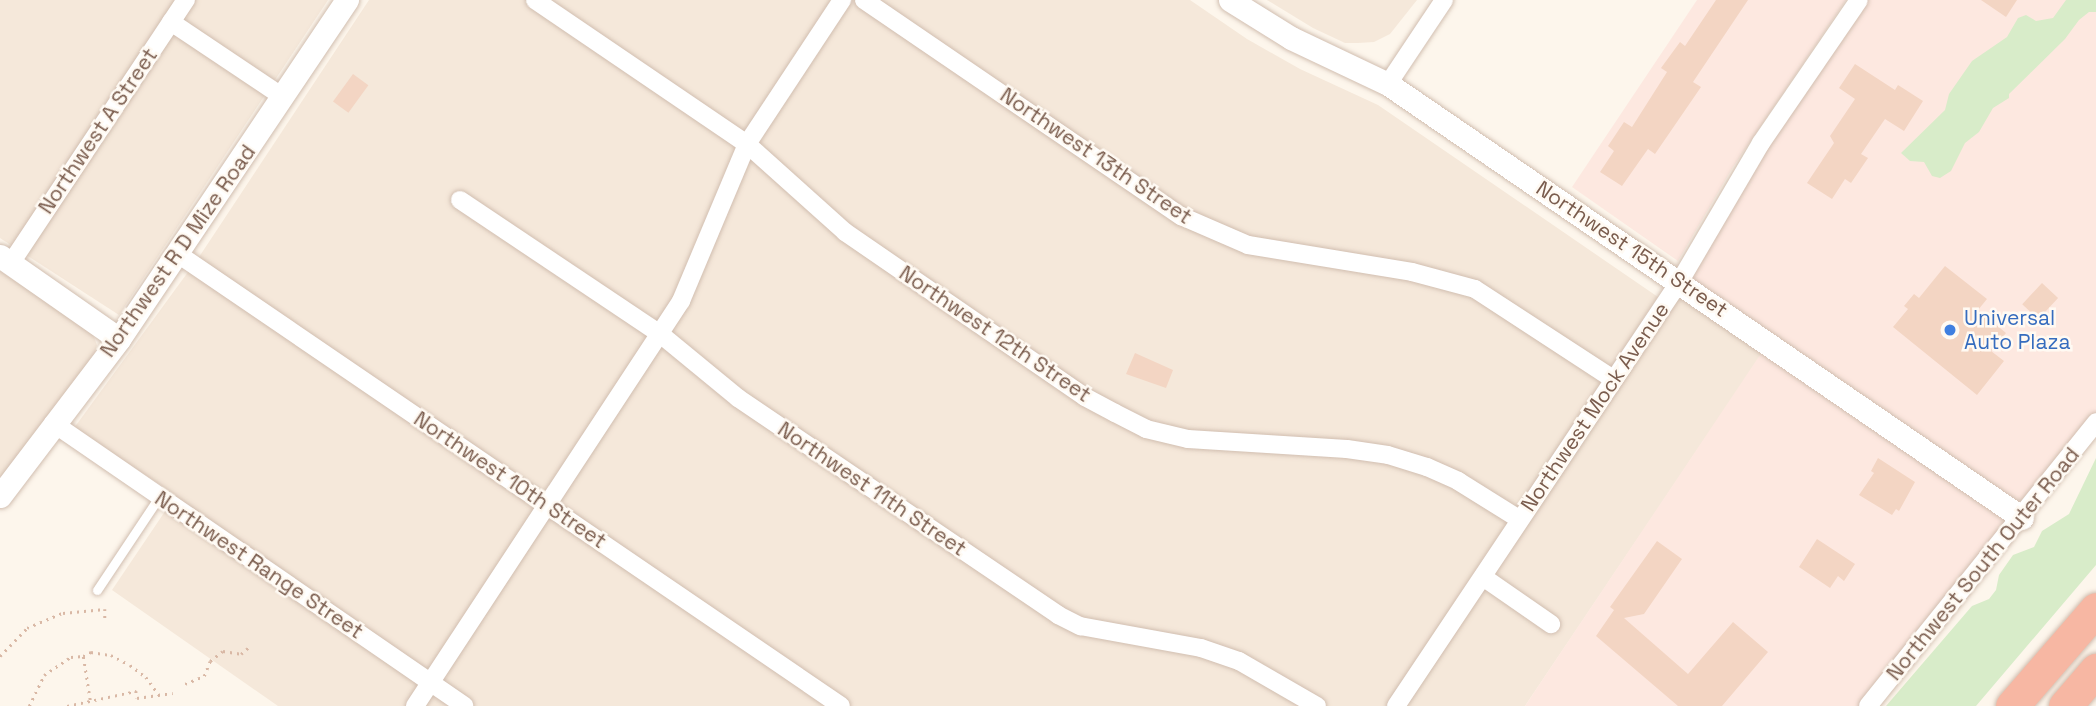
<!DOCTYPE html>
<html>
<head>
<meta charset="utf-8">
<style>
	body { margin:0 }
	#map { position:relative; width:2096px; height:706px; overflow:hidden; background:#fdf6ec; font-family:"Space Grotesk",sans-serif }
	div>[style] { position:absolute }
	.residential>* { inset:0; background:#f5e8da }
	.commercial>* { inset:0; background:#fde8e0 }
	.green>* { inset:0; background:#d8ecc9 }
	.building>* { inset:0; background:#f3d5c3; transform-origin:0 0 }
	.path>* { height:2.5px; margin-top:-1.25px; transform-origin:0; background:repeating-linear-gradient(90deg,#d9b8a5 0 2px,transparent 0 7px) }
	.roads { filter:drop-shadow(0 0 2px #d1beb0) drop-shadow(0 0 2px #d1beb0) }
	.service>* { height:9px; margin:-4.5px; padding:0 4.5px; transform-origin:4.5px; border-radius:4.5px; background:#fff }
	.minor>* { height:18px; margin:-9px; padding:0 9px; transform-origin:9px; border-radius:9px; background:#fff }
	.tertiary>* { height:23px; margin:-11.5px; padding:0 11.5px; transform-origin:11.5px; border-radius:11.5px; background:#fff }
	.motorway>* { height:33px; margin:-16.5px; padding:0 16.5px; transform-origin:16.5px; border-radius:16.5px; background:#f7b7a3 }
	.dots>* { width:19px; height:19px; translate:-50% -50%; box-sizing:border-box; border:4px solid #fffaf3; border-radius:50% }
	span { translate:-50% -50%; white-space:nowrap; text-align:center; line-height:1.15; -webkit-text-stroke:5px #fffaf3; paint-order:stroke }
	.street-label { font-size:21px; color:#7a5c4d }
	.shop-label { font-size:21px; color:#366cbe }
	.left { translate:0 -50%; text-align:left }
</style>
</head>
<body>
<div id="map">
	<div class="residential">
		<i style="clip-path:polygon(0 0,328px 0,119px 315px,0 238px)"></i>
		<i style="clip-path:polygon(369px 0,1190px 0,1247px 39px,1300px 69px,1378px 105px,1658px 297px,1386px 706px,278px 706px,112px 590px,176px 495px,74px 428px,199px 257px)"></i>
		<i style="clip-path:polygon(1267px 0,1417px 0,1390px 34px,1374px 42px,1358px 43px,1345px 43px,1313px 28px)"></i>
		<i style="clip-path:polygon(0 271px,92px 332px,97px 345px,94px 355px,0 483px)"></i>
		<i style="clip-path:polygon(1680px 281px,1769px 343px,1525px 706px,1396px 706px)"></i>
	</div>
	<div class="commercial">
		<i style="clip-path:polygon(1697px 0,1846px 0,1733px 167px,1678px 261px,1572px 187px)"></i>
		<i style="clip-path:polygon(1859px 0,2096px 0,2096px 422px,1868px 706px,1525px 706px,1768px 343px,1680px 281px)"></i>
	</div>
	<div class="green">
		<i style="clip-path:polygon(2066px 0,2096px 0,2096px 12px,2089px 12px,2079px 20px,2065px 39px,2009px 94px,2009px 98px,1993px 108px,1979px 132px,1965px 143px,1951px 171px,1940px 178px,1932px 176px,1924px 162px,1910px 161px,1901px 153px,1945px 110px,1949px 94px,1972px 61px,2007px 37px,2018px 18px,2026px 15px,2036px 21px,2053px 18px)"></i>
		<i style="clip-path:polygon(2096px 458px,2096px 565px,1976px 706px,1886px 706px,1972px 606px,1989px 599px,1996px 590px,1999px 575px,2013px 555px,2034px 547px,2042px 531px,2069px 514px)"></i>
	</div>
	<div class="building">
		<i style="clip-path:polygon(1716px 0,1748px 0,1693px 82px,1701px 87px,1655px 154px,1648px 149px,1622px 186px,1600px 172px,1614px 151px,1608px 146px,1624px 122px,1632px 127px,1667px 72px,1661px 68px,1680px 42px,1685px 46px)"></i>
		<i style="clip-path:polygon(1981px 0,2017px 0,2006px 17px)"></i>
		<i style="clip-path:polygon(1855px 64px,1895px 90px,1898px 85px,1923px 101px,1904px 131px,1885px 119px,1861px 154px,1868px 158px,1851px 183px,1845px 179px,1832px 199px,1807px 183px,1834px 143px,1830px 136px,1855px 99px,1839px 88px)"></i>
		<i style="left:353px;top:74px;width:19px;height:34px;rotate:36deg"></i>
		<i style="clip-path:polygon(1945px 266px,1987px 299px,1978px 310px,2006px 333px,1991px 351px,2004px 361px,1977px 395px,1893px 327px,1908px 309px,1904px 306px,1914px 294px,1919px 298px)"></i>
		<i style="left:2042px;top:283px;width:22px;height:29px;rotate:43deg"></i>
		<i style="clip-path:polygon(1135px 353px,1173px 370px,1166px 388px,1126px 374px)"></i>
		<i style="clip-path:polygon(1878px 458px,1915px 482px,1899px 511px,1896px 509px,1892px 515px,1859px 495px,1874px 473px,1871px 471px)"></i>
		<i style="clip-path:polygon(1817px 539px,1855px 564px,1844px 581px,1838px 576px,1830px 588px,1799px 567px)"></i>
		<i style="clip-path:polygon(1657px 541px,1682px 559px,1644px 614px,1624px 618px,1688px 674px,1733px 622px,1768px 652px,1722px 706px,1678px 706px,1596px 636px,1614px 610px,1610px 607px)"></i>
	</div>
	<div class="path">
		<i style="left:0;top:656px;width:39px;rotate:-46deg"></i>
		<i style="left:27px;top:628px;width:39px;rotate:-23deg"></i>
		<i style="left:63px;top:613px;width:42px;rotate:-5.4deg"></i>
		<i style="left:105px;top:609px;width:13px;rotate:90deg"></i>
		<i style="left:185px;top:684px;width:21px;rotate:-23deg"></i>
		<i style="left:204px;top:676px;width:16px;rotate:-68deg"></i>
		<i style="left:210px;top:661px;width:16px;rotate:-38deg"></i>
		<i style="left:223px;top:651px;width:18px;rotate:9deg"></i>
		<i style="left:241px;top:654px;width:11px;rotate:-41deg"></i>
		<i style="left:90px;top:700px;width:45px;rotate:-99deg"></i>
		<i style="left:83px;top:656px;width:9px;rotate:-27deg"></i>
		<i style="left:91px;top:652px;width:20px;rotate:9deg"></i>
		<i style="left:111px;top:655px;width:21px;rotate:28deg"></i>
		<i style="left:130px;top:665px;width:20px;rotate:37deg"></i>
		<i style="left:146px;top:677px;width:22px;rotate:54deg"></i>
		<i style="left:29px;top:706px;width:34px;rotate:-64deg"></i>
		<i style="left:44px;top:675px;width:32px;rotate:-34deg"></i>
		<i style="left:71px;top:657px;width:12px;rotate:-5deg"></i>
		<i style="left:67px;top:706px;width:71px;rotate:-12.3deg"></i>
		<i style="left:136px;top:691px;width:7px;rotate:82deg"></i>
		<i style="left:137px;top:698px;width:36px;rotate:-8deg"></i>
	</div>
	<div class="roads">
		<div class="service">
			<i style="left:97px;top:590px;width:112px;rotate:-56.3deg"></i>
		</div>
		<div class="minor">
			<i style="left:535px;top:0;width:256px;rotate:34.2deg"></i>
			<i style="left:747px;top:144px;width:132px;rotate:41.9deg"></i>
			<i style="left:845px;top:232px;width:291px;rotate:34.5deg"></i>
			<i style="left:1085px;top:397px;width:34px;rotate:28deg"></i>
			<i style="left:1115px;top:413px;width:35px;rotate:27deg"></i>
			<i style="left:1146px;top:429px;width:43px;rotate:13.4deg"></i>
			<i style="left:1188px;top:439px;width:159px;rotate:3.6deg"></i>
			<i style="left:1347px;top:449px;width:41px;rotate:8.3deg"></i>
			<i style="left:1388px;top:455px;width:41px;rotate:17.1deg"></i>
			<i style="left:1427px;top:467px;width:34px;rotate:24deg"></i>
			<i style="left:1458px;top:481px;width:72px;rotate:31.9deg"></i>
			<i style="left:864px;top:0;width:384px;rotate:34.3deg"></i>
			<i style="left:1181px;top:216px;width:73px;rotate:23.4deg"></i>
			<i style="left:1248px;top:245px;width:166px;rotate:9.3deg"></i>
			<i style="left:1412px;top:272px;width:65px;rotate:15.1deg"></i>
			<i style="left:1475px;top:289px;width:165px;rotate:33.1deg"></i>
			<i style="left:171px;top:22px;width:135px;rotate:33.8deg"></i>
			<i style="left:1388px;top:84px;width:101px;rotate:-56.3deg"></i>
			<i style="left:460px;top:200px;width:239px;rotate:33.8deg"></i>
			<i style="left:659px;top:333px;width:102px;rotate:39.4deg"></i>
			<i style="left:738px;top:398px;width:387px;rotate:34.1deg"></i>
			<i style="left:1058px;top:615px;width:25px;rotate:27deg"></i>
			<i style="left:1080px;top:626px;width:123px;rotate:10.3deg"></i>
			<i style="left:1201px;top:648px;width:40px;rotate:18.9deg"></i>
			<i style="left:1239px;top:661px;width:90px;rotate:30deg"></i>
			<i style="left:178px;top:254px;width:802px;rotate:34.28deg"></i>
			<i style="left:11px;top:263px;width:316px;rotate:-56.4deg"></i>
			<i style="left:53px;top:423px;width:499px;rotate:34.5deg"></i>
			<i style="left:1483px;top:577px;width:83px;rotate:34.7deg"></i>
			<i style="left:415px;top:706px;width:485px;rotate:-56.7deg"></i>
			<i style="left:681px;top:301px;width:170px;rotate:-67.2deg"></i>
			<i style="left:747px;top:144px;width:173px;rotate:-56.6deg"></i>
			<i style="left:1396px;top:706px;width:511px;rotate:-56.25deg"></i>
			<i style="left:1680px;top:281px;width:160px;rotate:-59.6deg"></i>
			<i style="left:1761px;top:143px;width:173px;rotate:-55.6deg"></i>
			<i style="left:1868px;top:706px;width:364px;rotate:-51.2deg"></i>
		</div>
		<div class="tertiary">
			<i style="left:1230px;top:0;width:72px;rotate:31.9deg"></i>
			<i style="left:1291px;top:38px;width:107px;rotate:25.4deg"></i>
			<i style="left:1388px;top:84px;width:768px;rotate:34.39deg"></i>
			<i style="left:0;top:256px;width:145px;rotate:34.9deg"></i>
			<i style="left:0;top:496px;width:197px;rotate:-52.8deg"></i>
			<i style="left:119px;top:339px;width:409px;rotate:-56.1deg"></i>
		</div>
		<div class="motorway">
			<i style="left:2012px;top:706px;width:128px;rotate:-49.1deg"></i>
			<i style="left:2065px;top:706px;width:48px;rotate:-49.3deg"></i>
		</div>
	</div>
	<div class="dots">
		<i style="left:1950px;top:330px;background:#3f7fe0"></i>
	</div>
	<div class="street-label">
		<span style="left:98px;top:131px;rotate:-56deg">Northwest A Street</span>
		<span style="left:1096px;top:156px;rotate:34deg">Northwest 13th Street</span>
		<span style="left:1632px;top:249px;rotate:34deg">Northwest 15th Street</span>
		<span style="left:178px;top:251px;rotate:-55deg">Northwest R D Mize Road</span>
		<span style="left:995px;top:334px;rotate:34deg">Northwest 12th Street</span>
		<span style="left:1595px;top:407px;rotate:-56deg">Northwest Mock Avenue</span>
		<span style="left:510px;top:480px;rotate:34deg">Northwest 10th Street</span>
		<span style="left:872px;top:489px;rotate:34deg">Northwest 11th Street</span>
		<span style="left:1983px;top:564px;rotate:-51deg">Northwest South Outer Road</span>
		<span style="left:259px;top:565px;rotate:34deg">Northwest Range Street</span>
	</div>
	<div class="shop-label">
		<span class="left" style="left:1964px;top:330px">Universal<br>Auto Plaza</span>
	</div>
</div>
</body>
</html>
